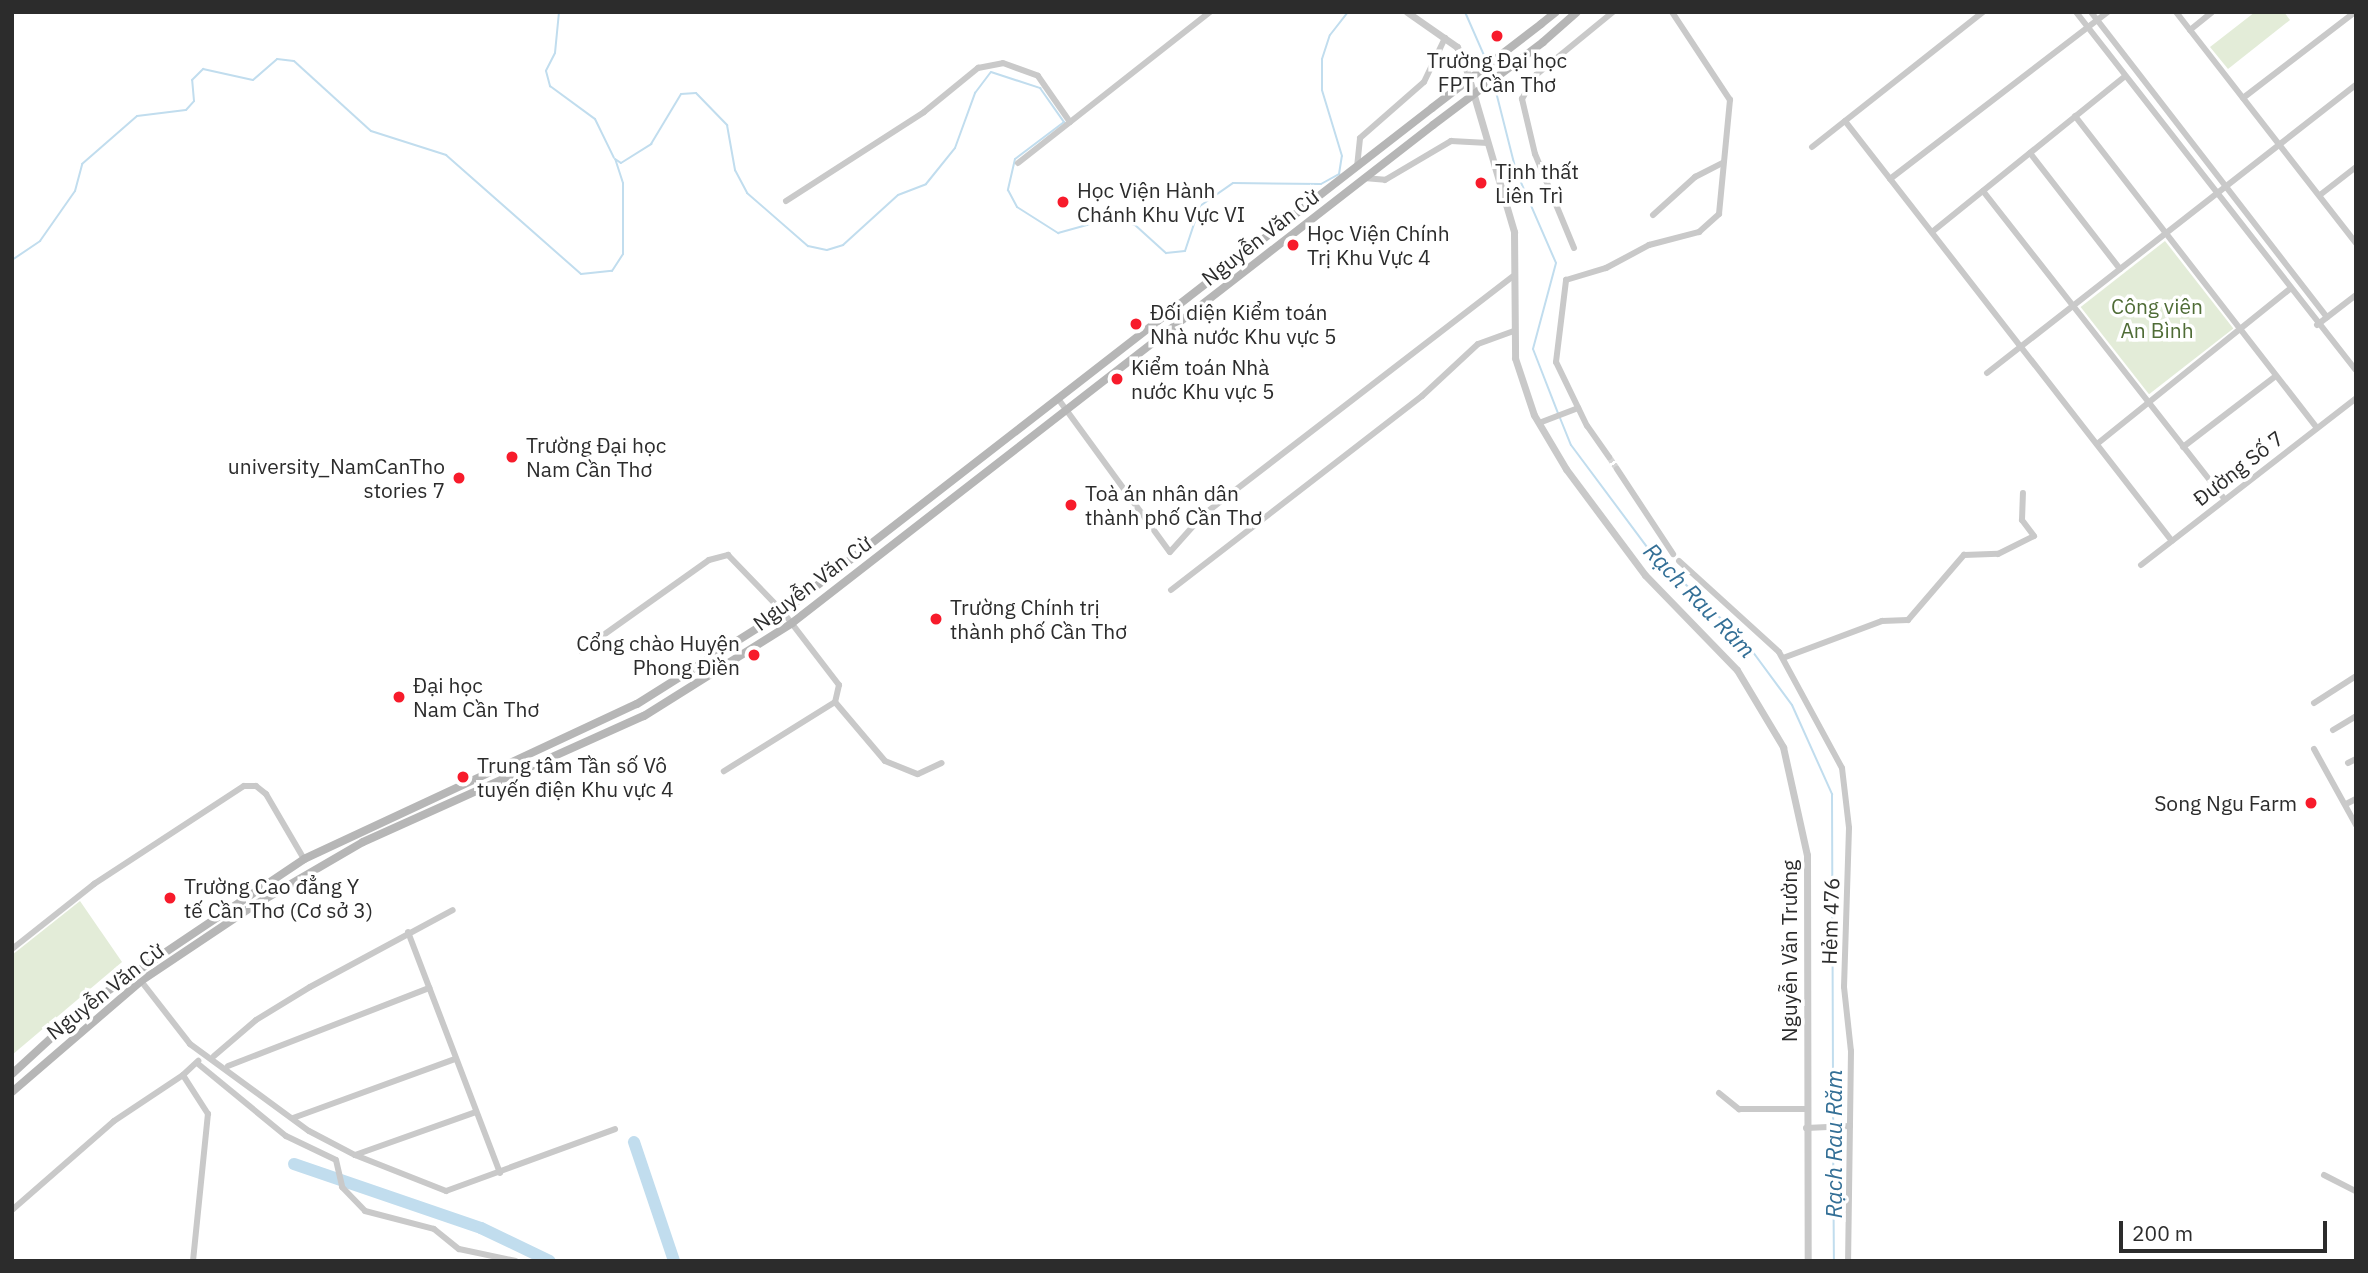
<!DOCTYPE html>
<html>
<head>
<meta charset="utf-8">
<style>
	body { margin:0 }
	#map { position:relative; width:2368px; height:1273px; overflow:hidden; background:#fff; font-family:"IBM Plex Sans",sans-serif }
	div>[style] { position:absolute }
	.green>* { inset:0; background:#e3ecd8; transform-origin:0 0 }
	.stream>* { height:2px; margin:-1px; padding:0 1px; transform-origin:1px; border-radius:1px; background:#c1ddee }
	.river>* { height:12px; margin:-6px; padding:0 6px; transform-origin:6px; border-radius:6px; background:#c1ddee }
	.minor-tunnel>* { height:6px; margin-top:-3px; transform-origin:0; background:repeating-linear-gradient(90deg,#d5d5d5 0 6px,transparent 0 9px) }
	.minor>* { height:6px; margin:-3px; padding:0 3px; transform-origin:3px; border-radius:3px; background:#c9c9c9 }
	.tertiary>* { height:7px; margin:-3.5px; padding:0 3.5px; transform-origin:3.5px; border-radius:3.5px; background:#c9c9c9 }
	.secondary>* { height:8px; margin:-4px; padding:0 4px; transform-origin:4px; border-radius:4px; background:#b6b6b6 }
	.secondary-bridge>* { height:8px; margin:-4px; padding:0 4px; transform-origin:4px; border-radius:4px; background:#b6b6b6 }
	.dots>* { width:19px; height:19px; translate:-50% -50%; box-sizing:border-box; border:4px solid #fff; border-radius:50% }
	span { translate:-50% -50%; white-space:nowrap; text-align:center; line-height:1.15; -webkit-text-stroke:7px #fff; paint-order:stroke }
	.poi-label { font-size:21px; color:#2c2c2c }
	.left { translate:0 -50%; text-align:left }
	.right { translate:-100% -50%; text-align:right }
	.street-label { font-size:21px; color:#2c2c2c }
	.park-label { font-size:21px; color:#4f6c36 }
	.water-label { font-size:23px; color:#336f96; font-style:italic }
	.frame { position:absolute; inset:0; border:14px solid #2c2c2c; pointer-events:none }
	.scale { position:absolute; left:2119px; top:1221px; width:208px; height:32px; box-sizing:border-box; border:4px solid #2c2c2c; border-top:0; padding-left:9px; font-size:21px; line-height:24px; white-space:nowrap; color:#2c2c2c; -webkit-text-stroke:5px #fff; paint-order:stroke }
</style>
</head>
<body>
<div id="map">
	<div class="green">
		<i style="clip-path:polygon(2255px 12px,2284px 12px,2290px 20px,2228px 69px,2210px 47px)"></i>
		<i style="left:2165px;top:241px;width:111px;height:107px;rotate:52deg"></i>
		<i style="clip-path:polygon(80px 901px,122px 962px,12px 1055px,12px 955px)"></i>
	</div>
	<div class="stream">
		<i style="left:559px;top:12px;width:41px;rotate:95.6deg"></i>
		<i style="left:555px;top:53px;width:20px;rotate:117deg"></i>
		<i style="left:546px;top:71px;width:16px;rotate:75deg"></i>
		<i style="left:550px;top:86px;width:56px;rotate:36.3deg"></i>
		<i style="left:595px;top:119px;width:43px;rotate:64deg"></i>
		<i style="left:1465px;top:12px;width:55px;rotate:66.3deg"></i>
		<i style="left:1494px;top:84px;width:90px;rotate:75.8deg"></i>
		<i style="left:1516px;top:171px;width:100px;rotate:66.5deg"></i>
		<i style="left:1556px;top:263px;width:89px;rotate:105deg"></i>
		<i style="left:1533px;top:349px;width:69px;rotate:68.7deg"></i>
		<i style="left:12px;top:260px;width:34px;rotate:-34deg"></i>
		<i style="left:40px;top:241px;width:61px;rotate:-55deg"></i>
		<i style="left:75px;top:191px;width:28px;rotate:-75deg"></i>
		<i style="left:82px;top:164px;width:73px;rotate:-41.1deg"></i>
		<i style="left:137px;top:116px;width:49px;rotate:-7deg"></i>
		<i style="left:186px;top:110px;width:12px;rotate:-48deg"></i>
		<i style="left:194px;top:101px;width:21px;rotate:-95deg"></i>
		<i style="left:192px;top:80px;width:16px;rotate:-45deg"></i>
		<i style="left:203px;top:69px;width:51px;rotate:12.4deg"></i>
		<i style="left:253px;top:80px;width:32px;rotate:-41deg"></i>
		<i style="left:277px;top:59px;width:17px;rotate:7deg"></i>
		<i style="left:294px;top:61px;width:104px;rotate:42.3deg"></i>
		<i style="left:371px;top:131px;width:79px;rotate:17.7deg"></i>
		<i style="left:446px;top:155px;width:180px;rotate:41.4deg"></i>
		<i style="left:581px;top:274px;width:31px;rotate:-6deg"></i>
		<i style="left:612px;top:271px;width:20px;rotate:-57deg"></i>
		<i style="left:623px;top:254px;width:71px;rotate:-90deg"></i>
		<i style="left:623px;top:183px;width:25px;rotate:-108deg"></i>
		<i style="left:615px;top:159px;width:7px;rotate:34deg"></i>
		<i style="left:621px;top:163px;width:36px;rotate:-32deg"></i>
		<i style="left:651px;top:144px;width:58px;rotate:-59deg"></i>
		<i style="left:681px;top:94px;width:15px;rotate:-4deg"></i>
		<i style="left:696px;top:93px;width:45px;rotate:45.9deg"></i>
		<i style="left:727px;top:125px;width:46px;rotate:79.9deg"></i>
		<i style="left:735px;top:170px;width:26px;rotate:62deg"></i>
		<i style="left:747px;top:193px;width:81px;rotate:41deg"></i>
		<i style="left:808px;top:246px;width:19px;rotate:12deg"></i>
		<i style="left:827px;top:250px;width:17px;rotate:-17deg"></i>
		<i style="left:843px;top:245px;width:74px;rotate:-42.3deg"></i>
		<i style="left:898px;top:195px;width:30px;rotate:-21deg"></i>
		<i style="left:926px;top:184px;width:46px;rotate:-51.1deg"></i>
		<i style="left:955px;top:148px;width:59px;rotate:-70deg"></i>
		<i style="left:975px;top:93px;width:26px;rotate:-53deg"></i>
		<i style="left:991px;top:72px;width:52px;rotate:18.1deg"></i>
		<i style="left:1040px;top:88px;width:42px;rotate:54.8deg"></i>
		<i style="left:1064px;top:122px;width:61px;rotate:142.9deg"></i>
		<i style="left:1015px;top:159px;width:32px;rotate:103deg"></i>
		<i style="left:1008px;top:190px;width:19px;rotate:62deg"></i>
		<i style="left:1017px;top:207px;width:49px;rotate:32.4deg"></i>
		<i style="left:1058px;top:233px;width:56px;rotate:-15.5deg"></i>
		<i style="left:1112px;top:218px;width:24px;rotate:17deg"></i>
		<i style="left:1135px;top:225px;width:42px;rotate:42.1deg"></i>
		<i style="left:1166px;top:253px;width:19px;rotate:-6deg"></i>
		<i style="left:1185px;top:251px;width:47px;rotate:-71.6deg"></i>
		<i style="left:1200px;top:206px;width:40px;rotate:-34.9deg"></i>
		<i style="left:1233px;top:183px;width:88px;rotate:0.7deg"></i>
		<i style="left:1321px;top:184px;width:21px;rotate:-29deg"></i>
		<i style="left:1339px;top:174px;width:18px;rotate:-81deg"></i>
		<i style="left:1342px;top:156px;width:69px;rotate:-106.9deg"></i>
		<i style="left:1322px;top:90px;width:31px;rotate:-90deg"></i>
		<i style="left:1322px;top:59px;width:25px;rotate:-72deg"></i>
		<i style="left:1330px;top:35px;width:29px;rotate:-52deg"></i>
		<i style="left:1560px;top:418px;width:29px;rotate:68deg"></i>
		<i style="left:1571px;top:445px;width:127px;rotate:53.3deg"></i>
		<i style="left:1647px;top:547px;width:139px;rotate:44.1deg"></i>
		<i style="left:1747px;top:644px;width:76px;rotate:53.6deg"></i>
		<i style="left:1792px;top:705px;width:98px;rotate:65.8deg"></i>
		<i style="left:1832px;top:794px;width:330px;rotate:89.8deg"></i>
		<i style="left:1833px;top:1130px;width:131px;rotate:89.6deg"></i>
	</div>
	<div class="river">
		<i style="left:634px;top:1142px;width:126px;rotate:71.4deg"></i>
		<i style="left:294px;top:1164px;width:198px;rotate:18.9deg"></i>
		<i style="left:481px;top:1228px;width:76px;rotate:25.6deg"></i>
	</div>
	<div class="minor-tunnel">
		<i style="left:1609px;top:457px;width:14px;rotate:56deg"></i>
	</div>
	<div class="minor">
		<i style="left:2076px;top:12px;width:454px;rotate:52deg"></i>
		<i style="left:2091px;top:12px;width:386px;rotate:52.3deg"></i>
		<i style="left:2176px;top:12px;width:293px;rotate:52.1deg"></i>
		<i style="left:2190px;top:30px;width:28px;rotate:-39deg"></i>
		<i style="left:2243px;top:98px;width:141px;rotate:-37.5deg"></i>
		<i style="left:2075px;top:116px;width:395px;rotate:52.2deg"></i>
		<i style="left:1845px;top:121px;width:532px;rotate:52.1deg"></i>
		<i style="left:1812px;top:147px;width:218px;rotate:-38.3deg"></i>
		<i style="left:2030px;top:153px;width:147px;rotate:52.2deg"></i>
		<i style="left:1018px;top:163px;width:244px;rotate:-38.2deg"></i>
		<i style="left:1357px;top:167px;width:29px;rotate:-84deg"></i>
		<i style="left:1360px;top:138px;width:85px;rotate:-41.2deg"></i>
		<i style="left:1424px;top:82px;width:49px;rotate:-64.5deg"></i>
		<i style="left:1364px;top:178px;width:21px;rotate:5deg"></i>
		<i style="left:1385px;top:180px;width:77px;rotate:-30.6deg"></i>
		<i style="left:1451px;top:141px;width:37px;rotate:3deg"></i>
		<i style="left:1890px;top:179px;width:275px;rotate:-37.5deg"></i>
		<i style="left:1983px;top:191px;width:392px;rotate:51.9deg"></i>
		<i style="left:2320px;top:195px;width:46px;rotate:-37.9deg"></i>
		<i style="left:786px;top:201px;width:164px;rotate:-32.8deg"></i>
		<i style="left:924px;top:112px;width:70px;rotate:-39.2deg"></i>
		<i style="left:978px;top:68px;width:25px;rotate:-11deg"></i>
		<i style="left:1003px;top:63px;width:37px;rotate:20deg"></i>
		<i style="left:1038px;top:76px;width:56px;rotate:55.2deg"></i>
		<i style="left:1653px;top:215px;width:57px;rotate:-42.1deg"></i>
		<i style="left:1695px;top:177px;width:31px;rotate:-27deg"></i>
		<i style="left:1932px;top:232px;width:248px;rotate:-38.9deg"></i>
		<i style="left:1574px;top:248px;width:102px;rotate:-112.5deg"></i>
		<i style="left:1535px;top:154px;width:57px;rotate:-103.3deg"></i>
		<i style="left:1522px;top:99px;width:28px;rotate:-60deg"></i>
		<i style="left:1536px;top:75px;width:99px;rotate:-39.3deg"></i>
		<i style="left:2317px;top:325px;width:49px;rotate:-37.6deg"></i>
		<i style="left:1987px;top:373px;width:468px;rotate:-38deg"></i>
		<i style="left:1059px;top:400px;width:188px;rotate:53.9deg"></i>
		<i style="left:1170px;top:552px;width:50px;rotate:-48.3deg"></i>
		<i style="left:1203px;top:515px;width:391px;rotate:-37.6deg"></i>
		<i style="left:1539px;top:423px;width:42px;rotate:-21deg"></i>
		<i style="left:2097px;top:444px;width:248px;rotate:-38.8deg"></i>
		<i style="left:2183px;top:447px;width:117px;rotate:-37.4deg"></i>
		<i style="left:1609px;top:457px;width:38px;rotate:-125deg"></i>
		<i style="left:1587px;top:426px;width:71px;rotate:-115.8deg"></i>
		<i style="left:1556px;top:362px;width:83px;rotate:-83deg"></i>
		<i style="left:1566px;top:280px;width:42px;rotate:-16.7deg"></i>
		<i style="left:1606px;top:268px;width:49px;rotate:-28.1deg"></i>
		<i style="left:1649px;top:245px;width:52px;rotate:-14.6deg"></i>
		<i style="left:1699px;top:232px;width:27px;rotate:-42deg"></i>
		<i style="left:1719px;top:214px;width:115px;rotate:-84.5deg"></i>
		<i style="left:1730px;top:100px;width:105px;rotate:-123.4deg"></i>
		<i style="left:1617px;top:469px;width:102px;rotate:56.6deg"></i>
		<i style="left:1679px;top:561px;width:135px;rotate:42.3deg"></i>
		<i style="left:1779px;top:652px;width:132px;rotate:61.5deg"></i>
		<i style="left:1842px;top:768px;width:60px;rotate:83.3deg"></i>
		<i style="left:1849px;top:828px;width:159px;rotate:91.8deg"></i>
		<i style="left:1844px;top:987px;width:64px;rotate:83.8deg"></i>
		<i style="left:1851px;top:1051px;width:210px;rotate:90.8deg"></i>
		<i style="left:2141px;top:565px;width:272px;rotate:-37.8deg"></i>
		<i style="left:1171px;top:590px;width:317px;rotate:-37.7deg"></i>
		<i style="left:1422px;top:396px;width:76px;rotate:-42.9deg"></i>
		<i style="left:1478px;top:344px;width:38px;rotate:-20deg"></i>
		<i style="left:581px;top:651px;width:157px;rotate:-35.4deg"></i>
		<i style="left:709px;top:560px;width:20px;rotate:-15deg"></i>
		<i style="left:728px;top:555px;width:79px;rotate:46deg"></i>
		<i style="left:783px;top:612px;width:92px;rotate:52.5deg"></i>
		<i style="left:839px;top:685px;width:17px;rotate:103deg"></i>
		<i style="left:835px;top:702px;width:131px;rotate:148.1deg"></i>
		<i style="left:1783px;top:658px;width:106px;rotate:-20.5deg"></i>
		<i style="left:1882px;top:621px;width:26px;rotate:-2deg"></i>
		<i style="left:1908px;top:620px;width:86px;rotate:-49.3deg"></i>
		<i style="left:1964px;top:555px;width:34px;rotate:-2deg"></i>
		<i style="left:1998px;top:554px;width:40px;rotate:-26.6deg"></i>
		<i style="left:2034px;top:536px;width:20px;rotate:-127deg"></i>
		<i style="left:2022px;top:520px;width:27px;rotate:-88deg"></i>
		<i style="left:835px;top:702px;width:77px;rotate:49.7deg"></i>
		<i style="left:885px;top:761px;width:35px;rotate:22deg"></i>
		<i style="left:918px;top:774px;width:26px;rotate:-25deg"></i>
		<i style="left:2314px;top:703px;width:50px;rotate:-32.7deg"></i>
		<i style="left:2333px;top:730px;width:27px;rotate:-31deg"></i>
		<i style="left:2314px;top:749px;width:87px;rotate:61.1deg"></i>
		<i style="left:2348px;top:763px;width:9px;rotate:-27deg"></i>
		<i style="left:2346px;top:804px;width:11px;rotate:-27deg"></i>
		<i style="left:408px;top:932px;width:258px;rotate:69.1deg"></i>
		<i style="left:12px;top:949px;width:105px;rotate:-38.4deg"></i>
		<i style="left:94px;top:884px;width:179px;rotate:-33.2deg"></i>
		<i style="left:244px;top:786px;width:12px"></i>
		<i style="left:256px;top:786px;width:13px;rotate:39deg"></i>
		<i style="left:266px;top:794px;width:75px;rotate:59.7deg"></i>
		<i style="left:141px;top:981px;width:80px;rotate:52.1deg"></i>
		<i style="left:190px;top:1044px;width:147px;rotate:36.2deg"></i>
		<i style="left:309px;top:1131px;width:52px;rotate:27.6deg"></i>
		<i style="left:355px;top:1155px;width:98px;rotate:21.6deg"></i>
		<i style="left:446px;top:1191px;width:180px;rotate:-20.1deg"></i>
		<i style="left:214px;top:1056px;width:55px;rotate:-40.6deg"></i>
		<i style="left:256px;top:1020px;width:63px;rotate:-31.4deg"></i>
		<i style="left:310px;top:987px;width:162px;rotate:-28.3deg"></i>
		<i style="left:197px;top:1063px;width:115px;rotate:39.4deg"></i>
		<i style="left:286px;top:1136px;width:55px;rotate:25.6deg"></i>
		<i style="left:336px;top:1160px;width:28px;rotate:77deg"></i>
		<i style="left:342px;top:1187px;width:33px;rotate:46deg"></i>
		<i style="left:365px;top:1211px;width:71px;rotate:14.6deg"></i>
		<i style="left:434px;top:1229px;width:32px;rotate:39deg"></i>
		<i style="left:459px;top:1249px;width:58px;rotate:11.9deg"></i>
		<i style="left:228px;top:1066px;width:216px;rotate:-21.2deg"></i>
		<i style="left:1719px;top:1093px;width:26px;rotate:39deg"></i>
		<i style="left:1739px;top:1109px;width:67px"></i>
		<i style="left:293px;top:1118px;width:172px;rotate:-20deg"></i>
		<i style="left:1806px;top:1128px;width:44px;rotate:-2.6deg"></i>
		<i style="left:355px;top:1155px;width:128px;rotate:-19.6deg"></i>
		<i style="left:2324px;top:1175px;width:36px;rotate:27deg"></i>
		<i style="left:12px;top:1210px;width:135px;rotate:-41.1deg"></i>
		<i style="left:114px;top:1121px;width:83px;rotate:-33.7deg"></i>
		<i style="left:193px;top:1261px;width:148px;rotate:-84.2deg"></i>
		<i style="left:208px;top:1114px;width:46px;rotate:-122.7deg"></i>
		<i style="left:183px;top:1075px;width:21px;rotate:-43deg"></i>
	</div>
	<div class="tertiary">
		<i style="left:1407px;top:12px;width:61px;rotate:35deg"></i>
		<i style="left:1457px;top:47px;width:20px;rotate:66deg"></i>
		<i style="left:1465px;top:65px;width:174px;rotate:73.6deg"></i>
		<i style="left:1514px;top:232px;width:126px;rotate:89.5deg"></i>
		<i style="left:1515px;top:358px;width:60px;rotate:71.6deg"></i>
		<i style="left:1534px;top:415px;width:63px;rotate:59.3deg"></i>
		<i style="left:1566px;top:469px;width:132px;rotate:53.3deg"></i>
		<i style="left:1645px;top:575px;width:132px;rotate:45.9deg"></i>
		<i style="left:1737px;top:670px;width:90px;rotate:59.1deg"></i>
		<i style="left:1783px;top:747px;width:111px;rotate:77.5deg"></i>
		<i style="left:1807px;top:855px;width:406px;rotate:89.9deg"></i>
	</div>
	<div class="secondary">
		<i style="left:1541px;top:24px;width:19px;rotate:-39deg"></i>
		<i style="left:1543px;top:42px;width:45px;rotate:-41.4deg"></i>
		<i style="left:12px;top:1074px;width:102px;rotate:-42.6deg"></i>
		<i style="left:87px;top:1005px;width:262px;rotate:-33.9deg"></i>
		<i style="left:304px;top:859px;width:367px;rotate:-25deg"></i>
		<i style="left:637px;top:704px;width:173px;rotate:-32.2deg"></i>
		<i style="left:783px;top:612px;width:822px;rotate:-37.83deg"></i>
		<i style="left:12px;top:1092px;width:170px;rotate:-40.7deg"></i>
		<i style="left:141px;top:981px;width:135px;rotate:-33.8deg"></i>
		<i style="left:253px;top:906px;width:127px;rotate:-30.2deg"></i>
		<i style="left:363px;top:842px;width:308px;rotate:-24.2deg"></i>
		<i style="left:644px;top:716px;width:175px;rotate:-32.1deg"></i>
		<i style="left:792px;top:623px;width:812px;rotate:-37.84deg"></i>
	</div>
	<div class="secondary-bridge">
		<i style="left:1432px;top:108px;width:138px;rotate:-37.6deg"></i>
		<i style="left:1433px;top:125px;width:138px;rotate:-37deg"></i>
	</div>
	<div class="dots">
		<i style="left:1497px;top:36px;background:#f71b2b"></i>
		<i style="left:1481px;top:183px;background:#f71b2b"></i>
		<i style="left:1063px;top:202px;background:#f71b2b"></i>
		<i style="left:1293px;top:245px;background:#f71b2b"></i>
		<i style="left:1136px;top:324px;background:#f71b2b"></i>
		<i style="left:1117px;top:379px;background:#f71b2b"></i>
		<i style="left:512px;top:457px;background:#f71b2b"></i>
		<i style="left:459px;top:478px;background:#f71b2b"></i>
		<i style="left:1071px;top:505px;background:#f71b2b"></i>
		<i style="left:936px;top:619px;background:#f71b2b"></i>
		<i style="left:754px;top:655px;background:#f71b2b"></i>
		<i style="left:399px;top:697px;background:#f71b2b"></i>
		<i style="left:463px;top:777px;background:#f71b2b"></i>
		<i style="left:2311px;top:803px;background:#f71b2b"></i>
		<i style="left:170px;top:898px;background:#f71b2b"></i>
	</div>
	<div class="poi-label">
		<span style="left:1497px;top:72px">Trường Đại học<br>FPT Cần Thơ</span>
		<span class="left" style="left:1495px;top:183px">Tịnh thất<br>Liên Trì</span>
		<span class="left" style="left:1077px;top:202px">Học Viện Hành<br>Chánh Khu Vực VI</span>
		<span class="left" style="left:1307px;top:245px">Học Viện Chính<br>Trị Khu Vực 4</span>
		<span class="left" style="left:1150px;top:324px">Đối diện Kiểm toán<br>Nhà nước Khu vực 5</span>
		<span class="left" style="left:1131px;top:379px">Kiểm toán Nhà<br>nước Khu vực 5</span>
		<span class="left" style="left:526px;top:457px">Trường Đại học<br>Nam Cần Thơ</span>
		<span class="right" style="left:445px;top:478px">university_NamCanTho<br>stories 7</span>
		<span class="left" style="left:1085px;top:505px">Toà án nhân dân<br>thành phố Cần Thơ</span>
		<span class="left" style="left:950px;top:619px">Trường Chính trị<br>thành phố Cần Thơ</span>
		<span class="right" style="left:740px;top:655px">Cổng chào Huyện<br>Phong Điền</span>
		<span class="left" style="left:413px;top:697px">Đại học<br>Nam Cần Thơ</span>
		<span class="left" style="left:477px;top:777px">Trung tâm Tần số Vô<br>tuyến điện Khu vực 4</span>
		<span class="right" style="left:2297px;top:803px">Song Ngu Farm</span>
		<span class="left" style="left:184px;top:898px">Trường Cao đẳng Y<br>tế Cần Thơ (Cơ sở 3)</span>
	</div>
	<div class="street-label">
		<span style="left:1260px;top:237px;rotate:-38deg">Nguyễn Văn Cừ</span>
		<span style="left:2238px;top:468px;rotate:-38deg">Đường Số 7</span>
		<span style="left:812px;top:583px;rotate:-37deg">Nguyễn Văn Cừ</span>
		<span style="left:1830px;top:921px;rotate:-88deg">Hẻm 476</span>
		<span style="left:1789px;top:951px;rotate:-90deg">Nguyễn Văn Trường</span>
		<span style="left:105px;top:991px;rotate:-38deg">Nguyễn Văn Cừ</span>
	</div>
	<div class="park-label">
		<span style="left:2157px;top:318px">Công viên<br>An Bình</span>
	</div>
	<div class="water-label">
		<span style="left:1700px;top:600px;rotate:46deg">Rạch Rau Răm</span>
		<span style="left:1833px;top:1144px;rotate:-90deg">Rạch Rau Răm</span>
	</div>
	<div class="frame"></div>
	<div class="scale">200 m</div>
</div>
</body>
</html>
